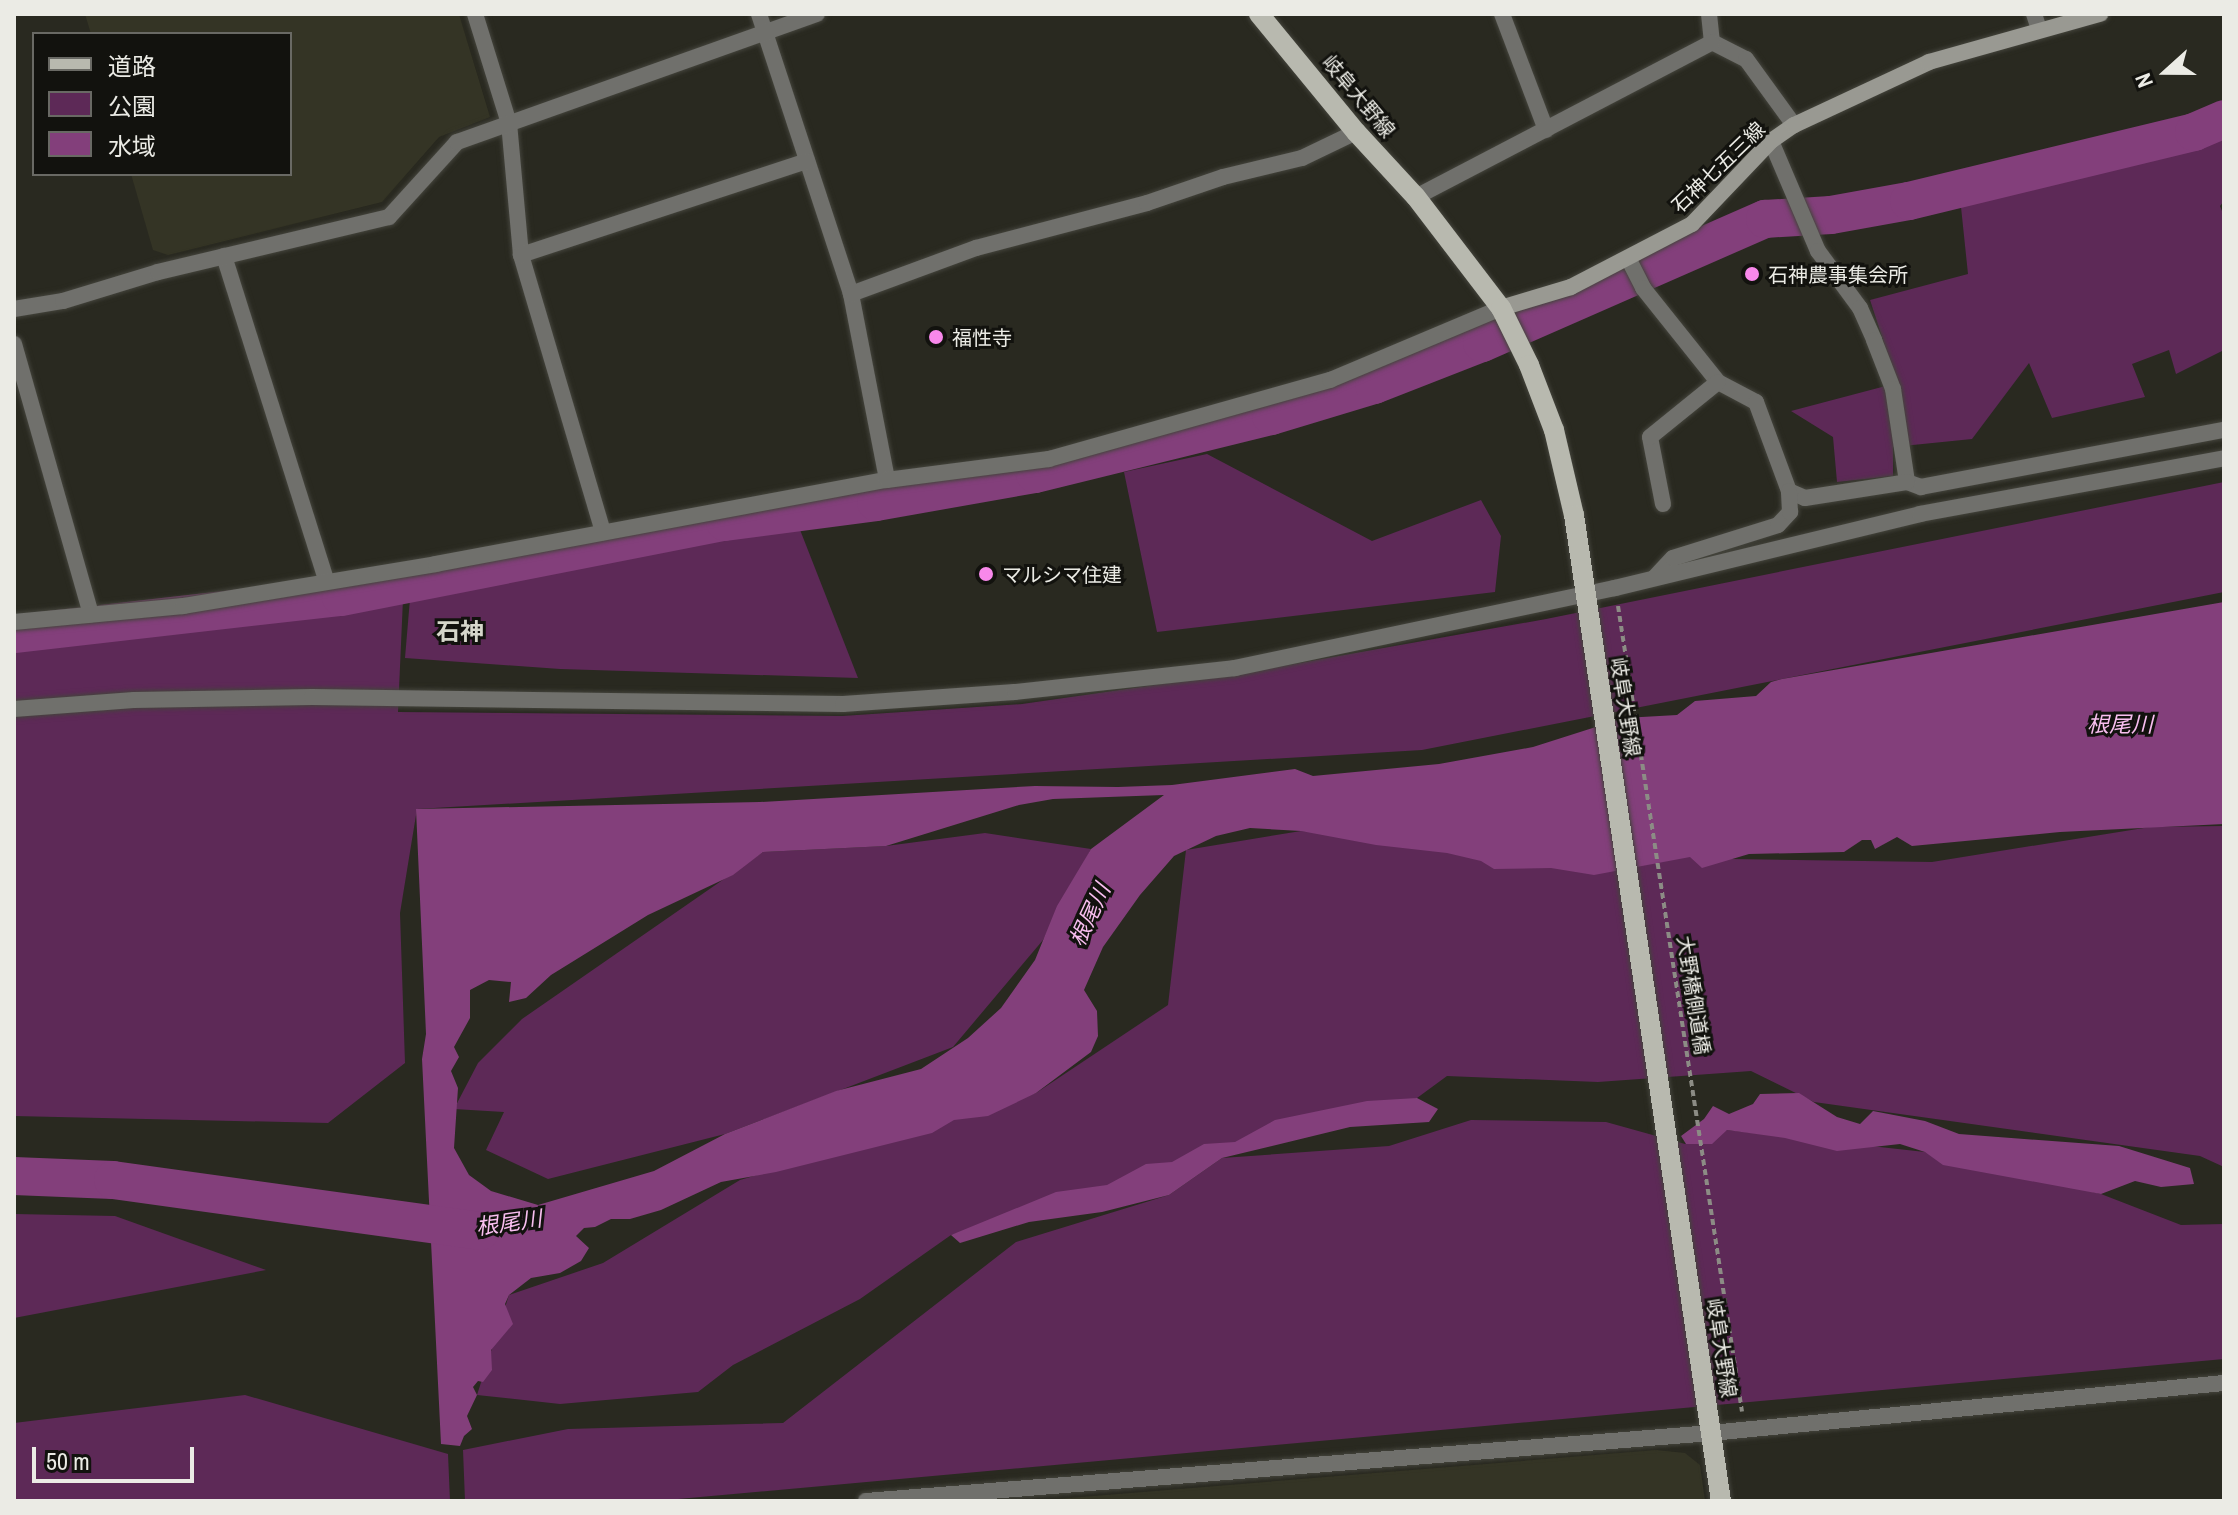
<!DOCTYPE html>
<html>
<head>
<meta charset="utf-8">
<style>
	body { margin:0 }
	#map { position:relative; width:2238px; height:1515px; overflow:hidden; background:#292920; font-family:"Archivo Narrow","Noto Sans JP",sans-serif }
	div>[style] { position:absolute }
	.built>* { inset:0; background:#343425 }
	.green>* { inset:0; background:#5d2957 }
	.water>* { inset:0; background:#833f7b }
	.river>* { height:38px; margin:-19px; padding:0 19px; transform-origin:19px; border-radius:19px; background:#833f7b }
	.path>* { height:4px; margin-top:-2px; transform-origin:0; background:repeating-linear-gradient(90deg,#8c8c85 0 6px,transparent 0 10px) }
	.roads { filter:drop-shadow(0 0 2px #44443c) drop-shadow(0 0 2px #44443c) }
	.minor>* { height:16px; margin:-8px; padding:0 8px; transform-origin:8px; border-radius:8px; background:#70706c }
	.secondary>* { height:16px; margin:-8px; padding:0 8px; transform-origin:8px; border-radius:8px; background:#999992 }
	.primary>* { height:20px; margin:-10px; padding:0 10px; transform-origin:10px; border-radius:10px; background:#b8b9af }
	.dots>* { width:22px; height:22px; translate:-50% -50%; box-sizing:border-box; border:4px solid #12120e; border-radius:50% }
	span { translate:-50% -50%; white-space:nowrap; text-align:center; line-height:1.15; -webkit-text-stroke:6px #12120e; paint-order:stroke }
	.street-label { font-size:20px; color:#ebebe5 }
	.poi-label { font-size:20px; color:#ebebe5 }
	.left { translate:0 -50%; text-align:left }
	.water-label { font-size:22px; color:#f8beef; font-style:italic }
	.quarter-label { font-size:24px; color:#d6d7cb; font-weight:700 }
	.frame { position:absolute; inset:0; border:16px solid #ebebe5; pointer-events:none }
	.legend { position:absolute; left:32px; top:32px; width:260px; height:144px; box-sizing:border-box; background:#12120e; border:2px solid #696964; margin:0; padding:10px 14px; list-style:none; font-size:24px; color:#ebebe5 }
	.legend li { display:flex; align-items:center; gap:16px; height:40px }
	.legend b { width:40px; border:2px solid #696964 }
	.north { position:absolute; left:2126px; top:32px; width:80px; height:80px; -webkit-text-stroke:6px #12120e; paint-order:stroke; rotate:249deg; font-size:22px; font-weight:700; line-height:32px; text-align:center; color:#ebebe5 }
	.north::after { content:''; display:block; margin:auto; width:28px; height:36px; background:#ebebe5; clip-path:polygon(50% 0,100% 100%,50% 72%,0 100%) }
	.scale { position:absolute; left:32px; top:1447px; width:162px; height:36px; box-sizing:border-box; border:4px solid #ebebe5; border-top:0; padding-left:10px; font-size:24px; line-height:28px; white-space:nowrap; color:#ebebe5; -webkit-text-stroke:6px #12120e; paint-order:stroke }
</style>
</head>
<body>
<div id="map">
	<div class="built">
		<i style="clip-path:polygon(85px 14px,459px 14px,490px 117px,439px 137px,382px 202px,168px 255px,153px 250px,131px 174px,290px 174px,290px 34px,91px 34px)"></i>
		<i style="clip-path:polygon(1656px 1450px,1685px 1453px,1700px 1465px,1705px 1501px,1032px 1501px)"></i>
	</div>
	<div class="green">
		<i style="clip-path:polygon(2224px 137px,2224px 201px,2220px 206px,2224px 216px,2224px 350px,2176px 374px,2169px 350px,2132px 364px,2145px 397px,2052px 418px,2029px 363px,1972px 439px,1893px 447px,1893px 476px,1837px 482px,1833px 437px,1791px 411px,1897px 383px,1870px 300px,1968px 274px,1961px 207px)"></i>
		<i style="clip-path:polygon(1207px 454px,1372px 541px,1481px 500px,1501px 536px,1495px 592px,1157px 632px,1124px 472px)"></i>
		<i style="clip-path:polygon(2224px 482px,2224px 592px,1422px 750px,417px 809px,400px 913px,405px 1063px,328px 1123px,14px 1116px,14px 645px,403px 599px,398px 712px,842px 716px,1022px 704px,1266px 669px,1546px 619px)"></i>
		<i style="clip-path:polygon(795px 517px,858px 678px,560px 669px,405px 658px,411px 587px)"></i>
		<i style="clip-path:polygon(2224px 826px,2224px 1167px,2200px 1156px,1814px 1102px,1751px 1071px,1598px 1082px,1447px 1076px,1417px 1098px,951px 1235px,860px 1299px,733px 1365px,698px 1392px,560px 1404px,477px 1395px,509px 1295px,603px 1263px,740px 1180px,1036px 1093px,1168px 1005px,1186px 850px,1301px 831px,1731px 859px,1932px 862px,2150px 827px)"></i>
		<i style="clip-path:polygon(985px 833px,1091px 849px,1043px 940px,953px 1047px,725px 1134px,548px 1179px,486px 1150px,504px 1112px,454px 1109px,478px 1063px,522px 1019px,763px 852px,886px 846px)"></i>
		<i style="clip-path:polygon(1471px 1120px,1606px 1122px,1685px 1144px,1727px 1130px,1925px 1152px,2101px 1194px,2181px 1225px,2224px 1224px,2224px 1359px,656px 1501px,465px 1501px,463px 1450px,568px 1429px,783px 1423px,1016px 1242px,1169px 1195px,1222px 1158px,1389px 1146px)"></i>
		<i style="clip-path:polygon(14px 1214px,115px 1216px,266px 1270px,14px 1318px)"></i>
		<i style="clip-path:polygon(245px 1395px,448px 1454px,450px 1501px,14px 1501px,14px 1423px)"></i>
	</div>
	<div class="water">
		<i style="clip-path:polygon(evenodd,2224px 602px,2224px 824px,2060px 832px,1912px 846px,1897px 837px,1875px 849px,1871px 840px,1862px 840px,1844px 852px,1749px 854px,1702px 868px,1690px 857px,1594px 875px,1551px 868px,1494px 869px,1481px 861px,1447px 853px,1376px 845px,1301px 831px,1250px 828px,1216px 836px,1174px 856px,1140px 895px,1103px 947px,1084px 990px,1097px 1011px,1098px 1036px,1091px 1052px,1036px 1093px,988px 1116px,954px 1120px,932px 1133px,776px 1172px,721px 1182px,661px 1210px,630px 1219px,611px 1219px,595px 1227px,584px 1228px,576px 1236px,589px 1248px,581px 1261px,560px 1273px,531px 1278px,509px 1295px,505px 1304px,513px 1324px,491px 1350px,492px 1370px,483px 1382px,478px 1381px,473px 1387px,477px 1395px,467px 1416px,472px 1429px,464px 1436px,460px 1446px,441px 1444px,422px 1059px,426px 1034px,416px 809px,760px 802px,1035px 786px,1118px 787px,1172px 785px,1295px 769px,1313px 776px,1439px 764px,1533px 747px,1624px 718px,1677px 715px,1695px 701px,1756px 696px,1771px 682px,1782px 679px,2224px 602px,1164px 795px,1091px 849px,1057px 906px,1035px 960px,1001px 1008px,968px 1038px,921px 1069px,836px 1091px,725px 1134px,654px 1171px,538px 1205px,491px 1191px,469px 1175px,454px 1148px,458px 1088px,451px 1071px,459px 1057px,454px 1047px,470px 1018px,470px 990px,489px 980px,511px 982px,509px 1002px,526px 998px,551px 975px,648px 915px,733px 875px,763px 852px,886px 846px,1019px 805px,1053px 799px,1164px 795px)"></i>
		<i style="clip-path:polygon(1799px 1093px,1837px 1117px,1860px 1124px,1873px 1111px,1925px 1121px,1959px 1134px,2119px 1146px,2190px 1168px,2194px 1184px,2161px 1187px,2135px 1181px,2101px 1194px,1943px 1165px,1925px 1152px,1900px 1144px,1837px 1151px,1785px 1138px,1727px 1130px,1712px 1144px,1686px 1144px,1681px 1136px,1704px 1119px,1713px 1106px,1729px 1114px,1753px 1104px,1760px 1094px)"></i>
		<i style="clip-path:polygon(1417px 1098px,1438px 1109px,1429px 1122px,1350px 1127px,1222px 1158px,1169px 1195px,1102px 1212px,1029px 1222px,960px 1243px,951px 1235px,1056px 1192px,1107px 1185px,1146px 1164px,1172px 1162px,1204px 1144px,1235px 1142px,1275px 1120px,1367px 1101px)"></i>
	</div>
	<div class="river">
		<i style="left:14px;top:634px;width:329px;rotate:-6.5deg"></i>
		<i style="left:341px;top:597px;width:391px;rotate:-11.1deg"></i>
		<i style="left:725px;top:522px;width:152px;rotate:-7.5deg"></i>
		<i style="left:876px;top:502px;width:161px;rotate:-10deg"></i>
		<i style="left:1035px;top:474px;width:243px;rotate:-13.8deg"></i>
		<i style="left:1271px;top:416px;width:108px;rotate:-16.8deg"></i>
		<i style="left:1374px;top:385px;width:116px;rotate:-21.3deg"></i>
		<i style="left:1482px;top:343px;width:309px;rotate:-23.7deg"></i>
		<i style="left:1765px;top:219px;width:66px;rotate:-3.5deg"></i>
		<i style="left:1831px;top:215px;width:79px;rotate:-10.2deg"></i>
		<i style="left:1909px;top:201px;width:293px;rotate:-13.6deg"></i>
		<i style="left:2194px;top:132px;width:33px;rotate:-23deg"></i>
		<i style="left:14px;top:1176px;width:99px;rotate:2.3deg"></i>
		<i style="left:113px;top:1180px;width:371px;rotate:7.9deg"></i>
	</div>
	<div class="path">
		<i style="left:1618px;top:606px;width:815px;rotate:81.25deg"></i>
	</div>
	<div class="roads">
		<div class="minor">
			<i style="left:475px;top:14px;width:114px;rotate:72.7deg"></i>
			<i style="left:509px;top:123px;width:133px;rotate:84.8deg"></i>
			<i style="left:521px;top:255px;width:289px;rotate:73.5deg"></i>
			<i style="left:759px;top:14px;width:295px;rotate:71.8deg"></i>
			<i style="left:851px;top:294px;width:189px;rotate:79deg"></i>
			<i style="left:1502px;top:14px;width:124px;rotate:69.2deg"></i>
			<i style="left:1709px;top:14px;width:28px;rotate:84deg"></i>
			<i style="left:2034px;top:14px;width:16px;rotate:72deg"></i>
			<i style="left:1712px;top:42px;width:38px;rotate:27deg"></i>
			<i style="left:1746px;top:59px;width:82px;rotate:54deg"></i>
			<i style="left:1771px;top:141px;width:120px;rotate:66.9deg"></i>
			<i style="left:1818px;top:251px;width:71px;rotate:53.6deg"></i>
			<i style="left:1860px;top:308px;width:35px;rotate:66deg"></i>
			<i style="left:1874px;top:340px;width:53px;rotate:68.8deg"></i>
			<i style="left:1893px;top:389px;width:94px;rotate:81.4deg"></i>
			<i style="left:1907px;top:482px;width:15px;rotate:20deg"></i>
			<i style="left:1921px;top:487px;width:308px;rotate:-10.7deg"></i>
			<i style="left:1416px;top:197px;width:334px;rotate:-27.6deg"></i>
			<i style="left:521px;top:255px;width:301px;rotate:-18.2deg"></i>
			<i style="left:224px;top:256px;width:340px;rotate:72.5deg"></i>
			<i style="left:1628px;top:258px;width:34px;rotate:63deg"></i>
			<i style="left:1643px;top:288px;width:120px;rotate:51.4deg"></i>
			<i style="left:1718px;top:382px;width:43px;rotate:27.8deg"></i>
			<i style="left:1756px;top:402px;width:95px;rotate:69.7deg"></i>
			<i style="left:1789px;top:491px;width:17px;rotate:24deg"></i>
			<i style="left:1805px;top:498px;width:103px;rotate:-8.9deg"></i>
			<i style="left:851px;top:294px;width:133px;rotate:-20.2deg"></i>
			<i style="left:976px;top:248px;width:177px;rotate:-14.7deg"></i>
			<i style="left:1147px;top:203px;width:80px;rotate:-18.9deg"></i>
			<i style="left:1223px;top:177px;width:81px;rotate:-13.5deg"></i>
			<i style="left:1302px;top:158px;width:60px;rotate:-25.7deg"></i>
			<i style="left:14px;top:309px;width:50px;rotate:-9.3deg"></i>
			<i style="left:63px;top:301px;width:99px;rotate:-17deg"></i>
			<i style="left:158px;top:272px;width:237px;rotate:-13.4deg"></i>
			<i style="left:389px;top:217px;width:101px;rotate:-47.8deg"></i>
			<i style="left:457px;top:142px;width:382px;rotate:-19.6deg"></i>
			<i style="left:14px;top:344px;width:281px;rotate:74.1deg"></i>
			<i style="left:1663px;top:504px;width:68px;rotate:-101deg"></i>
			<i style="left:1650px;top:437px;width:87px;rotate:-39deg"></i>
			<i style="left:1655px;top:577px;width:26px;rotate:-47deg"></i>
			<i style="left:1673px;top:558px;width:110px;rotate:-17.4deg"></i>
			<i style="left:1778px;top:525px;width:18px;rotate:-47deg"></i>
			<i style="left:1790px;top:512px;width:21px;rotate:-93deg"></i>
			<i style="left:14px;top:622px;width:170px;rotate:-5.4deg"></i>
			<i style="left:183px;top:606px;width:256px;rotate:-9.4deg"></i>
			<i style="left:436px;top:564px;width:459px;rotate:-10.6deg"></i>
			<i style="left:887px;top:480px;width:163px;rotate:-7.4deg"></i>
			<i style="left:1049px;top:459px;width:292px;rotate:-15.7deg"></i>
			<i style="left:1330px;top:380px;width:186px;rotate:-22.8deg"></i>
			<i style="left:14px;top:709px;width:120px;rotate:-4.3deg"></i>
			<i style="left:134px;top:700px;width:178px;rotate:-1deg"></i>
			<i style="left:312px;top:697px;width:531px;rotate:0.76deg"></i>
			<i style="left:843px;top:704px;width:172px;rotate:-4deg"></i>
			<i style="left:1015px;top:692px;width:221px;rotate:-6.2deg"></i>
			<i style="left:1235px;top:668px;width:388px;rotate:-11.9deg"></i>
			<i style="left:1615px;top:588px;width:314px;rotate:-13.6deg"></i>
			<i style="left:1920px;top:514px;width:309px;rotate:-10.4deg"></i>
			<i style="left:866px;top:1501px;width:848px;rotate:-4.6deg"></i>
			<i style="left:1711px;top:1433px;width:515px;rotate:-5.57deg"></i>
		</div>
		<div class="secondary">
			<i style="left:1501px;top:308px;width:73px;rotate:-16.7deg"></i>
			<i style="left:1571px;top:287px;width:136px;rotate:-27.5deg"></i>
			<i style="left:1692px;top:224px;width:115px;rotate:-46.4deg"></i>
			<i style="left:1771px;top:141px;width:28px;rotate:-35deg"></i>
			<i style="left:1794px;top:125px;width:149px;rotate:-25deg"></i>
			<i style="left:1929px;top:62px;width:178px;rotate:-15.7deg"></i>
		</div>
		<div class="primary">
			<i style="left:1259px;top:14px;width:153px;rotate:50.6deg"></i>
			<i style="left:1356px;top:132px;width:88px;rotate:47.3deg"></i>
			<i style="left:1416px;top:197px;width:140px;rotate:52.6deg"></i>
			<i style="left:1501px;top:308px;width:64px;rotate:63.8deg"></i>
			<i style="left:1529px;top:365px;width:70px;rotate:69deg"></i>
			<i style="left:1554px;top:430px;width:87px;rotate:76.8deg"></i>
			<i style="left:1574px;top:515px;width:997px;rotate:81.52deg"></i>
		</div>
	</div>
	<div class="dots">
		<i style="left:1752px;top:274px;background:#f888ea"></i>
		<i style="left:936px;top:337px;background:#f888ea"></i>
		<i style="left:986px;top:574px;background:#f888ea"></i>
	</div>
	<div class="street-label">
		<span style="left:1359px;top:96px;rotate:50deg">岐阜大野線</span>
		<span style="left:1718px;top:167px;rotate:-44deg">石神七五三線</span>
		<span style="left:1626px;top:707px;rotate:81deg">岐阜大野線</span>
		<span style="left:1694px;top:995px;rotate:81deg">大野橋側道橋</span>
		<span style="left:1722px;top:1348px;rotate:81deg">岐阜大野線</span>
	</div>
	<div class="poi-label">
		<span class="left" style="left:1768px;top:274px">石神農事集会所</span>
		<span class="left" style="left:952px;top:337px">福性寺</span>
		<span class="left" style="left:1002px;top:574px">マルシマ住建</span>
	</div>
	<div class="water-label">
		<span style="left:2120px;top:725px">根尾川</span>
		<span style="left:1090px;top:915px;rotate:-65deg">根尾川</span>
		<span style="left:509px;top:1223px;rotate:-8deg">根尾川</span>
	</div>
	<div class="quarter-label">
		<span style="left:460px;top:632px">石神</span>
	</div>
	<div class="frame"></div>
	<ul class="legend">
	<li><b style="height:10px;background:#b8b9af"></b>道路</li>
	<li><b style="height:22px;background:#5d2957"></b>公園</li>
	<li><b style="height:22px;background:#833f7b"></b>水域</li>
	</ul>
	<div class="north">N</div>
	<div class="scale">50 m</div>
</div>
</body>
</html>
